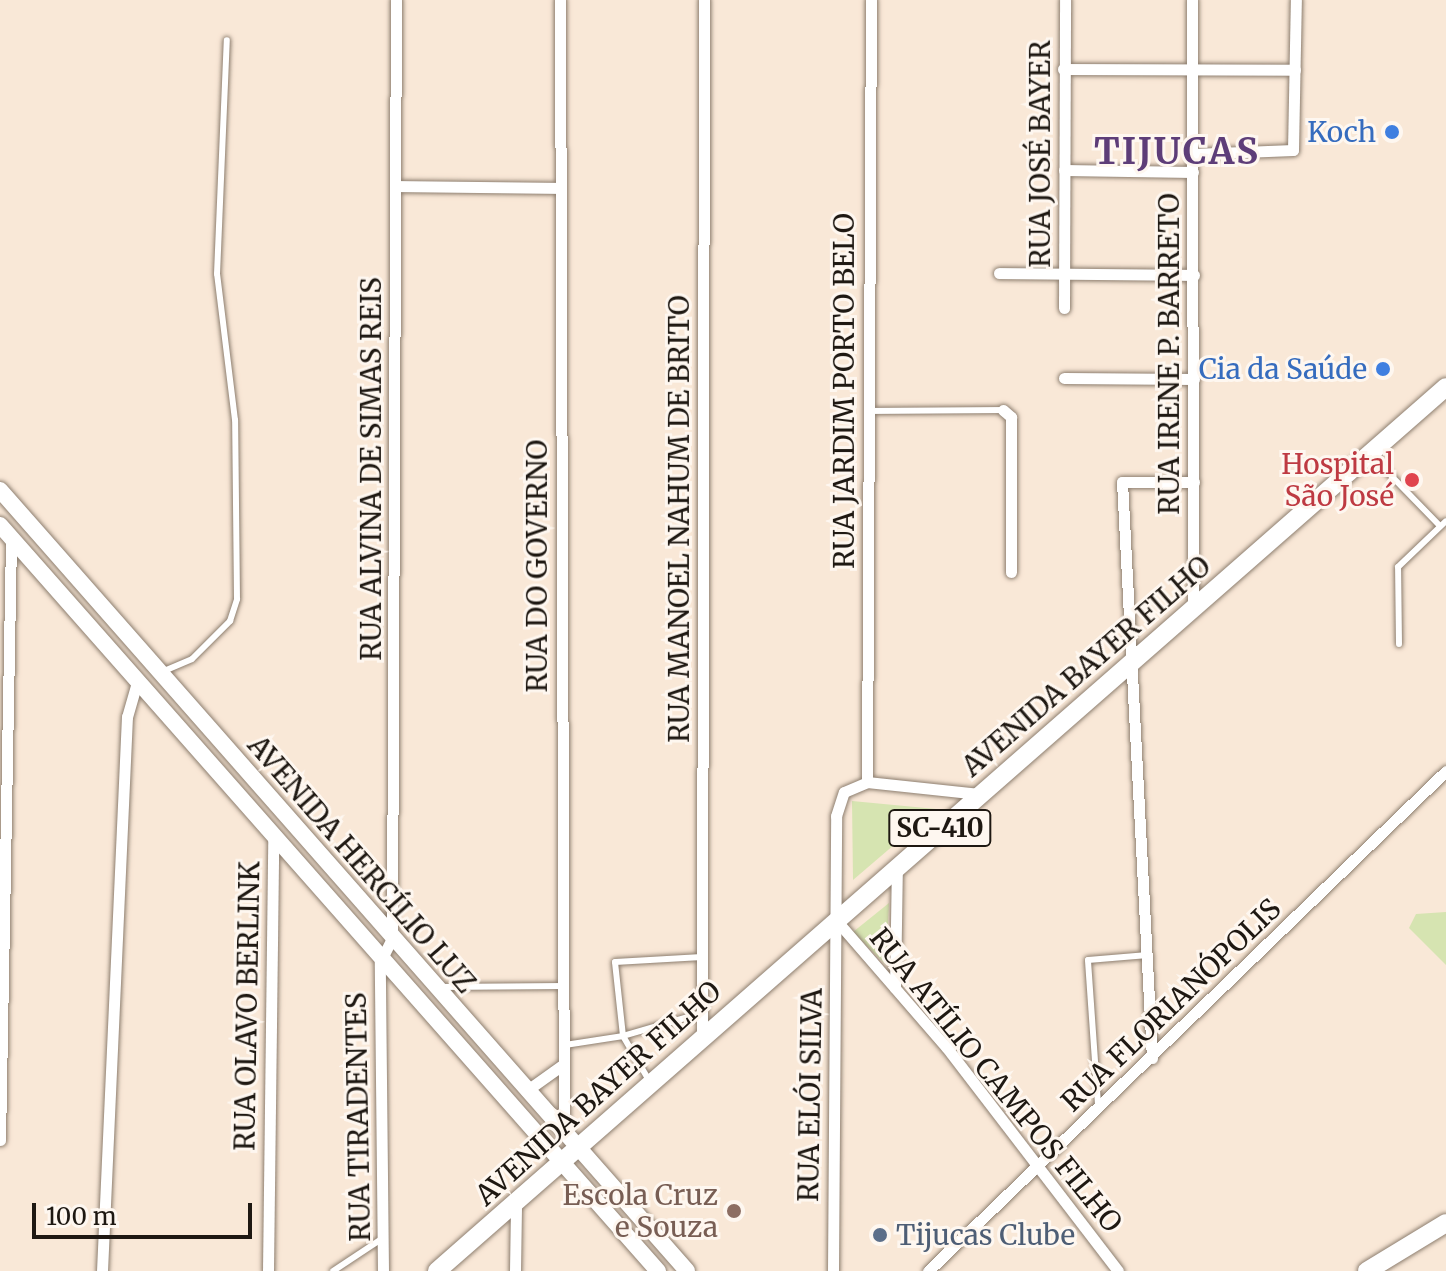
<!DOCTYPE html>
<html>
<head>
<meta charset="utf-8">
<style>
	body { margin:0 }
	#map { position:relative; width:1446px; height:1271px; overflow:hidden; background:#f9e8d7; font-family:Merriweather,serif }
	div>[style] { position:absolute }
	.green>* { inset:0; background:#d6e4b1 }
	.roads { filter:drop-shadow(0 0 2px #8d7e6f) drop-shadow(0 0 2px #8d7e6f) }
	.lane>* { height:6px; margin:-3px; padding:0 3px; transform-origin:3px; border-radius:3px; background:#fff }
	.street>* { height:11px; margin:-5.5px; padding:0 5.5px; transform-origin:5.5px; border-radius:5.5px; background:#fff }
	.secondary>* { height:16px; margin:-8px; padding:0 8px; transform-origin:8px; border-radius:8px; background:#fff }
	.primary>* { height:18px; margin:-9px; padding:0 9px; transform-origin:9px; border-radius:9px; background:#fff }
	.dots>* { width:22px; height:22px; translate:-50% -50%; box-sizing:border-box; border:4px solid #fef7f0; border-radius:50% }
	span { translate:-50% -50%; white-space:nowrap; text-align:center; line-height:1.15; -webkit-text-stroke:6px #fef7f0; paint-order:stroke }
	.shield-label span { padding:2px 6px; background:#fef7f0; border:2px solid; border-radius:6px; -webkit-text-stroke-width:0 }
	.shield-label { font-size:26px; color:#1e1812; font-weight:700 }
	.shop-label { font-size:28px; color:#366cbe }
	.right { translate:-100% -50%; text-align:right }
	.street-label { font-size:28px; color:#1e1812 }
	.health-label { font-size:28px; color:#be3a42 }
	.education-label { font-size:28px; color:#785e54 }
	.service-label { font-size:28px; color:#4e5e75 }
	.left { translate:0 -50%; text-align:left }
	.district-label { font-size:36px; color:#5d3d78; font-weight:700; letter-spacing:2px }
	.scale { position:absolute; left:32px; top:1203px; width:220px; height:36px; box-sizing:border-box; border:4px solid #1e1812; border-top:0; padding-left:10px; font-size:24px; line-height:28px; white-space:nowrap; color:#1e1812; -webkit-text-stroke:6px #fef7f0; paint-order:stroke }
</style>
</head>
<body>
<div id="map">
	<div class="green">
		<i style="clip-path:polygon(852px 801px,936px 809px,853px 880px)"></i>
		<i style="clip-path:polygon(889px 903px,886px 965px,853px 932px)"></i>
		<i style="clip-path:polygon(1446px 912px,1446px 965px,1409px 928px,1416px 914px)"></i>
	</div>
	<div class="roads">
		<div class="lane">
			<i style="left:868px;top:411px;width:135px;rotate:-0.4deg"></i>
			<i style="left:1371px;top:455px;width:99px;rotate:45.8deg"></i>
			<i style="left:1399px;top:644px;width:77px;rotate:-90.7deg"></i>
			<i style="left:1398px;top:567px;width:66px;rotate:-43.8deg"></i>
			<i style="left:164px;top:671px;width:30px;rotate:-23deg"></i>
			<i style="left:192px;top:659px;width:54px;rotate:-45deg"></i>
			<i style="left:230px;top:621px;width:23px;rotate:-72deg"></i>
			<i style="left:237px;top:599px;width:179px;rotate:-90.6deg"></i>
			<i style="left:235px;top:420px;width:147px;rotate:-97deg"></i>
			<i style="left:217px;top:274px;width:234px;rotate:-87.6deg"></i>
			<i style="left:442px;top:987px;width:119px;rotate:-0.5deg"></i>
			<i style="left:702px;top:1013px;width:82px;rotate:163.8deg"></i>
			<i style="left:623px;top:1036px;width:74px;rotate:-96.2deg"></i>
			<i style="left:615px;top:962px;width:87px;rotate:-3.3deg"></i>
			<i style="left:565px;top:1045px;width:59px;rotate:-8.8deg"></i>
			<i style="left:623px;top:1036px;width:53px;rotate:59.6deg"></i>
			<i style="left:1098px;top:1104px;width:144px;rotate:-94deg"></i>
			<i style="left:1088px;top:960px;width:60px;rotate:-4.8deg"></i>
			<i style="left:333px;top:1271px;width:60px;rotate:-33.4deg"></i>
		</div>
		<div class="street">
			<i style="left:560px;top:0;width:1131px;rotate:89.8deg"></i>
			<i style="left:1192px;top:0;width:611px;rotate:89.91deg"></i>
			<i style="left:1063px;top:69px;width:232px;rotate:0.2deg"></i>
			<i style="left:1193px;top:154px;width:100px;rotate:-2.3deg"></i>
			<i style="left:1293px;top:150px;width:150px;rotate:-88.9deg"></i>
			<i style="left:1064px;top:170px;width:129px;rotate:0.9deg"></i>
			<i style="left:397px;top:186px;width:163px;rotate:0.7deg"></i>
			<i style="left:999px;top:273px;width:195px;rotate:0.6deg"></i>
			<i style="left:1064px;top:308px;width:308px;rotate:-89.8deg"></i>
			<i style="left:1064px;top:378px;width:130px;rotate:0.4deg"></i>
			<i style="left:1003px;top:410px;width:11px;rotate:41deg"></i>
			<i style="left:1011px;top:417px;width:155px;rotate:90deg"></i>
			<i style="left:867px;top:782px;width:782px;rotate:-89.71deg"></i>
			<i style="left:836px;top:920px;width:169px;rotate:49.1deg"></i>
			<i style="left:947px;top:1048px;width:281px;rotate:52.5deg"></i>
			<i style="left:895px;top:988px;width:121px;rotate:-89.1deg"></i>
			<i style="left:702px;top:1037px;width:1037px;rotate:-89.89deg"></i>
			<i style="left:1152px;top:1058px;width:577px;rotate:-92.98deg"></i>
			<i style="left:1122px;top:482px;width:72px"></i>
			<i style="left:526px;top:1091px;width:43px;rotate:-35.5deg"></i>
			<i style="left:0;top:1140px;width:602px;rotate:-88.95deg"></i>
			<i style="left:102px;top:1271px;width:555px;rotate:-87.42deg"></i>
			<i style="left:127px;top:717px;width:36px;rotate:-74deg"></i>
			<i style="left:268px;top:1271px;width:433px;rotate:-89.3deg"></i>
			<i style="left:383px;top:1271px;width:309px;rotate:-90.6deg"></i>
			<i style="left:380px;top:962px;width:27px;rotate:-63deg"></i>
			<i style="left:392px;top:938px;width:938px;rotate:-89.76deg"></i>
			<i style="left:515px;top:1271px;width:67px;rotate:-89.1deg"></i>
			<i style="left:833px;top:1271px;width:455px;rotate:-89.6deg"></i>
			<i style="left:836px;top:816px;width:25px;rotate:-72deg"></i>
			<i style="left:844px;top:792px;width:25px;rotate:-23deg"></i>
			<i style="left:867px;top:782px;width:113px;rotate:6.1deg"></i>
			<i style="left:928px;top:1271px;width:720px;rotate:-43.99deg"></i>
		</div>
		<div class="secondary">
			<i style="left:0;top:490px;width:1040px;rotate:48.66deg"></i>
			<i style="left:0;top:525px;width:995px;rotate:48.59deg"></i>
		</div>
		<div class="primary">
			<i style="left:437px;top:1271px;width:1341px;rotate:-41.22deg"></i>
			<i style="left:1367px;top:1271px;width:92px;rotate:-31.3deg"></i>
		</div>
	</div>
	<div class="dots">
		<i style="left:1392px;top:132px;background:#3f7fe0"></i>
		<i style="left:1383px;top:369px;background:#3f7fe0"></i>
		<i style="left:1412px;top:480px;background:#e0444e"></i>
		<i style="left:734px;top:1211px;background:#8d6e63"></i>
		<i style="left:880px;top:1235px;background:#5c6f8a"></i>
	</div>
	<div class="shield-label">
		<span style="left:940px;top:828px">SC-410</span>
	</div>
	<div class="shop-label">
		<span class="right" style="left:1376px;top:132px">Koch</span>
		<span class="right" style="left:1367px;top:369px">Cia da Saúde</span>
	</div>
	<div class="street-label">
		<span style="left:1040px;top:154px;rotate:-90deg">RUA JOSÉ BAYER</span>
		<span style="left:1169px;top:354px;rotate:-90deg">RUA IRENE P. BARRETO</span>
		<span style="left:844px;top:391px;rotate:-90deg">RUA JARDIM PORTO BELO</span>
		<span style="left:371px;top:469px;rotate:-90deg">RUA ALVINA DE SIMAS REIS</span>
		<span style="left:679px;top:519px;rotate:-90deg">RUA MANOEL NAHUM DE BRITO</span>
		<span style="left:537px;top:566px;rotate:-90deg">RUA DO GOVERNO</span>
		<span style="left:1086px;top:666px;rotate:-41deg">AVENIDA BAYER FILHO</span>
		<span style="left:362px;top:864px;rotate:49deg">AVENIDA HERCÍLIO LUZ</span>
		<span style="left:1171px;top:1005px;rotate:-44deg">RUA FLORIANÓPOLIS</span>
		<span style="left:247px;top:1006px;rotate:-89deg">RUA OLAVO BERLINK</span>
		<span style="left:996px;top:1080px;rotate:51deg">RUA ATÍLIO CAMPOS FILHO</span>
		<span style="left:598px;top:1093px;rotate:-42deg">AVENIDA BAYER FILHO</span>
		<span style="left:810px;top:1095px;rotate:-89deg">RUA ELÓI SILVA</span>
		<span style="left:358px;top:1117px;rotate:-91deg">RUA TIRADENTES</span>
	</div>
	<div class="health-label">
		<span class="right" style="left:1394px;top:480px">Hospital<br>São José</span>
	</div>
	<div class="education-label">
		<span class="right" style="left:718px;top:1211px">Escola Cruz<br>e Souza</span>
	</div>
	<div class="service-label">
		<span class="left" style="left:896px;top:1235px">Tijucas Clube</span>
	</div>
	<div class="district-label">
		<span style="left:1177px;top:152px">TIJUCAS</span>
	</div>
	<div class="scale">100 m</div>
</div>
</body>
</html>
